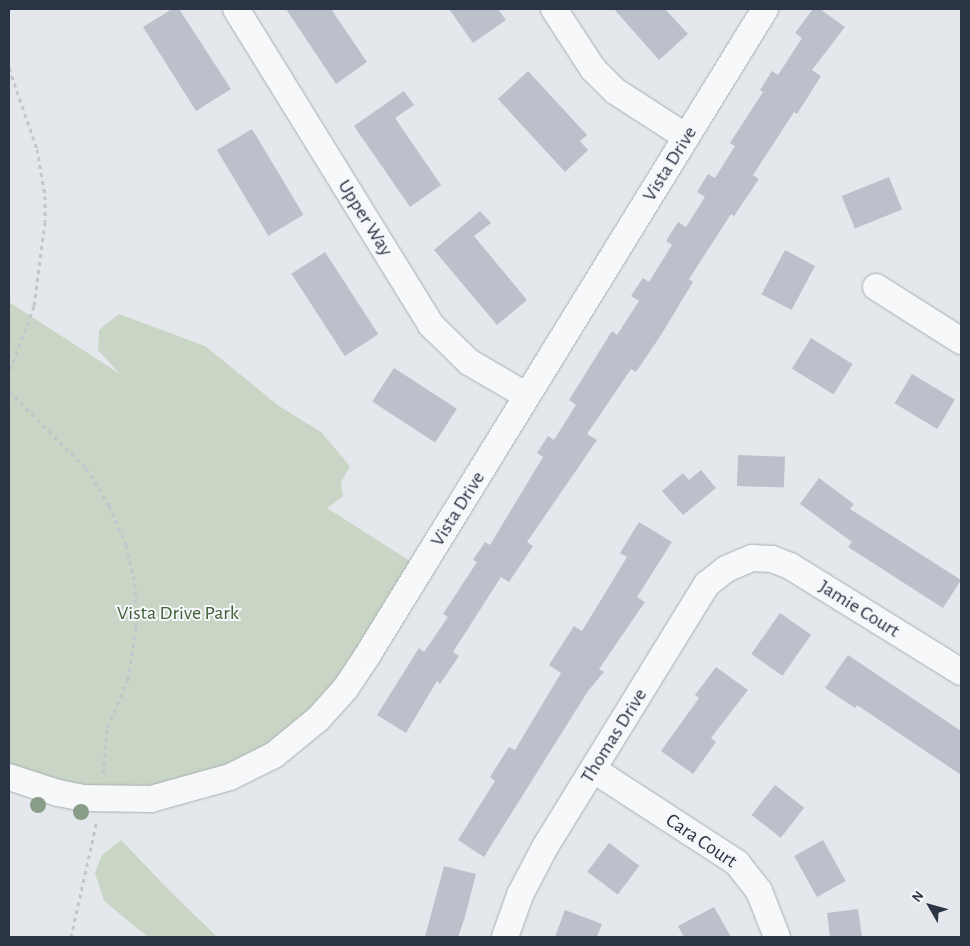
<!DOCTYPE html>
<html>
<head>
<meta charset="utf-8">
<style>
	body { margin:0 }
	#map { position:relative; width:970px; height:946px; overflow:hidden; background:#e4e7ec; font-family:"Alegreya Sans",sans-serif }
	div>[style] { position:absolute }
	.green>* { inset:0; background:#c9d6c5 }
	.building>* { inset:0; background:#bbc0ca; transform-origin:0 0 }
	.path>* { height:3px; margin-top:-1.5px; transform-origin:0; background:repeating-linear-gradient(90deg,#c2c5cb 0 4px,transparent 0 8px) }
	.roads { filter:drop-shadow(0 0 1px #a9aeb7) drop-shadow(0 0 1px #a9aeb7) }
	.minor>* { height:26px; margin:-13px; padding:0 13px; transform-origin:13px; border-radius:13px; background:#f7f8fa }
	.trees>* { width:16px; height:16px; margin:-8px; border-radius:50%; background:#899d89 }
	span { translate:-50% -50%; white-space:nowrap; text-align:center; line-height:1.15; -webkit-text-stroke:4px #f4f6f9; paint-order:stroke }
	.street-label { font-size:20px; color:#2b3445 }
	.park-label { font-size:20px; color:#3f6138 }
	.frame { position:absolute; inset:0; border:10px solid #2b3445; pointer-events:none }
	.north { position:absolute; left:905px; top:881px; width:50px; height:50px; -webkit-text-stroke:4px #f4f6f9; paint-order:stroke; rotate:308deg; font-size:14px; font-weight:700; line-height:20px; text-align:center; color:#2b3445 }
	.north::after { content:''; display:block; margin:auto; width:18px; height:22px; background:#2b3445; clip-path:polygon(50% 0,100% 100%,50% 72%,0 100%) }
</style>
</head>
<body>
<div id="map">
	<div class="green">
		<i style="clip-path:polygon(9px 302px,120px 374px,98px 350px,99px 330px,119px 314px,205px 346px,279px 406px,321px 432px,350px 466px,341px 482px,343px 496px,327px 508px,421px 568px,296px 739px,151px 799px,9px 777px)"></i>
		<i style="clip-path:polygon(121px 840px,168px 889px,217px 937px,148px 937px,104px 901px,95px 873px,102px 855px)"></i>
	</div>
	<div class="building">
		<i style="clip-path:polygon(172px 9px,179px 9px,231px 89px,196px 111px,143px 27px)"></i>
		<i style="clip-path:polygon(286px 9px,331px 9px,367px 62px,336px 84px)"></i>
		<i style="clip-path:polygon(449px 9px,498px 9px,506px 20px,473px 43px)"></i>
		<i style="clip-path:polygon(614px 9px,665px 9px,688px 34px,659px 60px)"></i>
		<i style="clip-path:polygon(813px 9px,820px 9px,845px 27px,812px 70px,821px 76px,797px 114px,794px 112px,753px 175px,759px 179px,734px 216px,731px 214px,689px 279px,693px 282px,661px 335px,636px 372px,631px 369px,587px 434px,597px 440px,527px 542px,533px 546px,509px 582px,501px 577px,453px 652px,459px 656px,440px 684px,437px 681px,406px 733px,377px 715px,419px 648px,424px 652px,448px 617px,443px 614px,477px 562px,473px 560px,485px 542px,490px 545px,543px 457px,537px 453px,548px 436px,554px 440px,576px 405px,569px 400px,612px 331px,617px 335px,639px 301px,631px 296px,643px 278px,649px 282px,672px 245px,666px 241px,678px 222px,686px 227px,705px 197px,697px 192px,708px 174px,715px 178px,735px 146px,730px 143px,763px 92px,760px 90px,772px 71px,778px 75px,802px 38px,795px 33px)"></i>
		<i style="clip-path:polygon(528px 71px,587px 135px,580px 141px,588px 150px,565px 172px,498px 99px)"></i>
		<i style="clip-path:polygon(404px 91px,414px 105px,395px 118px,441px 185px,410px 207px,354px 126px)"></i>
		<i style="left:252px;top:129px;width:100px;height:41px;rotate:59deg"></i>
		<i style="left:889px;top:177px;width:35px;height:51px;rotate:68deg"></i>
		<i style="clip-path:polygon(480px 211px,491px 223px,474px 236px,527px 300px,497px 325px,434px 250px)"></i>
		<i style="left:785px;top:250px;width:34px;height:50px;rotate:28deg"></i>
		<i style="left:325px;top:252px;width:98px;height:40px;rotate:57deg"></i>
		<i style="left:811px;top:338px;width:49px;height:36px;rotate:32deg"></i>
		<i style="left:394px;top:368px;width:75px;height:40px;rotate:33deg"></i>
		<i style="left:912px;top:374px;width:50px;height:34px;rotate:31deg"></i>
		<i style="left:738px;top:455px;width:47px;height:31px;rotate:2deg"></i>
		<i style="clip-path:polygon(701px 470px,716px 488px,683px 515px,662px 491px,683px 473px,689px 480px)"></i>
		<i style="clip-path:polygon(819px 478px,854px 504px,850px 509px,961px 580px,943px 608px,848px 547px,852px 542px,800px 504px)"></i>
		<i style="clip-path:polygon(639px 522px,672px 542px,637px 597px,645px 602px,599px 669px,604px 672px,588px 691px,484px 857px,458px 840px,495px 781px,490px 777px,509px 747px,515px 750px,561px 673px,549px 665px,574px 626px,582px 631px,627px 557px,620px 553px)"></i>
		<i style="left:780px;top:613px;width:38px;height:50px;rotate:35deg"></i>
		<i style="clip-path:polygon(848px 655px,961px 731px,961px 775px,857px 705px,855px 708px,825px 688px)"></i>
		<i style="clip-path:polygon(716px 667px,748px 690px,711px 738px,716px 742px,693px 774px,661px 751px,699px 698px,695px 695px)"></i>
		<i style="left:775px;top:785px;width:37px;height:38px;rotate:38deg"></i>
		<i style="left:823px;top:840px;width:47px;height:33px;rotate:61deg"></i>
		<i style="left:609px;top:843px;width:38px;height:36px;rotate:37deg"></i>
		<i style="clip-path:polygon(444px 866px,476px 874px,465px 917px,458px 937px,425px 937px)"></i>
		<i style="clip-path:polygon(714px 907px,731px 937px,684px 937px,678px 926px)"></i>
		<i style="clip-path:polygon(858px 909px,862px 937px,830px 937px,827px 913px)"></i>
		<i style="clip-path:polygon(565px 910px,602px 924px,597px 937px,555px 937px)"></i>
	</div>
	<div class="path">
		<i style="left:9px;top:68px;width:86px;rotate:70.9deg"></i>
		<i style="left:37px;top:149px;width:48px;rotate:80.3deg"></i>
		<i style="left:45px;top:196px;width:26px;rotate:90deg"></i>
		<i style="left:45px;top:222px;width:85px;rotate:97.5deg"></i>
		<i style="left:34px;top:306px;width:71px;rotate:110.7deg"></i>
		<i style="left:9px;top:391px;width:109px;rotate:45deg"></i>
		<i style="left:86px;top:468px;width:44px;rotate:58.1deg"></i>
		<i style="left:109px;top:505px;width:43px;rotate:67deg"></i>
		<i style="left:126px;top:545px;width:39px;rotate:77deg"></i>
		<i style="left:135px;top:583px;width:45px;rotate:88.7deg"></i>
		<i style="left:136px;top:628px;width:52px;rotate:98.9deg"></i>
		<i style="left:128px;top:679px;width:54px;rotate:112.8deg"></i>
		<i style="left:107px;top:729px;width:47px;rotate:94.9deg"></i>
		<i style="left:71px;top:937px;width:120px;rotate:-77.5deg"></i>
	</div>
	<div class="roads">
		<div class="minor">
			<i style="left:236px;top:9px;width:371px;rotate:58.3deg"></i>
			<i style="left:431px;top:325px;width:53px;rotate:44.2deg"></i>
			<i style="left:469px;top:362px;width:67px;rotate:30.4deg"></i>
			<i style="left:554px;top:9px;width:72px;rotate:57deg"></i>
			<i style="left:593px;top:69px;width:31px;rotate:45deg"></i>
			<i style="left:615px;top:91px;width:85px;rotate:32.9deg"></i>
			<i style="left:876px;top:287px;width:101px;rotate:32.4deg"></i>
			<i style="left:594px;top:770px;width:171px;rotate:33deg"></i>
			<i style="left:737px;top:863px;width:36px;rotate:52deg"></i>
			<i style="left:759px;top:891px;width:49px;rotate:68.6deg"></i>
			<i style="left:9px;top:777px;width:52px;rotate:18.1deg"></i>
			<i style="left:58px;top:793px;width:26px;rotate:11deg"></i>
			<i style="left:84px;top:798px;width:67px;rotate:0.9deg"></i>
			<i style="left:151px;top:799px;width:82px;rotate:-15.6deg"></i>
			<i style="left:230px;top:777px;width:49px;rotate:-26.6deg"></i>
			<i style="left:274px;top:755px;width:57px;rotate:-39.3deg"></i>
			<i style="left:318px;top:719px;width:40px;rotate:-48deg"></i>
			<i style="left:345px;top:689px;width:40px;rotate:-56deg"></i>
			<i style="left:367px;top:656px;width:760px;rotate:-58.4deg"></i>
			<i style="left:505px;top:937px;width:45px;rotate:-70.3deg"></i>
			<i style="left:520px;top:895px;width:54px;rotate:-62.5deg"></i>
			<i style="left:545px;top:847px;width:309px;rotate:-58.4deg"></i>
			<i style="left:707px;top:584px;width:24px;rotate:-38deg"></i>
			<i style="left:726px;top:569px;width:28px;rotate:-23deg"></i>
			<i style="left:752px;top:558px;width:20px;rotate:3deg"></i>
			<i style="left:772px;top:559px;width:19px;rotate:21deg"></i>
			<i style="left:790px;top:566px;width:201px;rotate:31.8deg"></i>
		</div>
	</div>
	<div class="trees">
		<i style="left:38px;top:805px"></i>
		<i style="left:81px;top:812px"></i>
	</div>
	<div class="street-label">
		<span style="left:670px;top:164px;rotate:-58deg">Vista Drive</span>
		<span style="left:365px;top:218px;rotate:58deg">Upper Way</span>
		<span style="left:458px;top:509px;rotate:-58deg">Vista Drive</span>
		<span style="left:859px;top:609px;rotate:32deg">Jamie Court</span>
		<span style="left:614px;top:736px;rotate:-58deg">Thomas Drive</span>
		<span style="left:701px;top:841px;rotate:34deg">Cara Court</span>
	</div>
	<div class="park-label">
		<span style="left:178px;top:613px">Vista Drive Park</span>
	</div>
	<div class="frame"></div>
	<div class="north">N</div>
</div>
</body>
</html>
